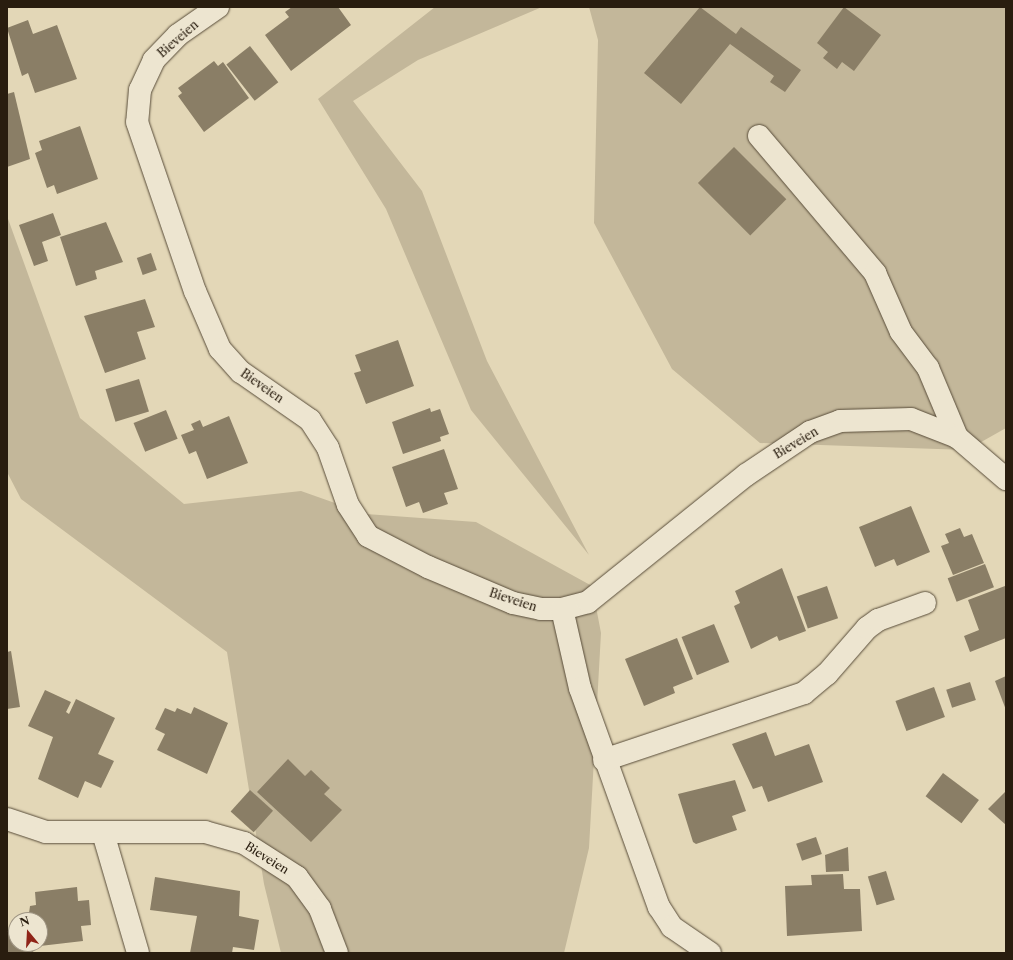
<!DOCTYPE html>
<html>
<head>
<meta charset="utf-8">
<style>
	body { margin:0 }
	#map { position:relative; width:1013px; height:960px; overflow:hidden; background:#e3d7b7; font-family:"Libre Caslon Text",serif }
	div>[style] { position:absolute }
	.green>* { inset:0; background:#c3b79a }
	.building>* { inset:0; background:#8a7e66; transform-origin:0 0 }
	.roads { filter:drop-shadow(0 0 1px #584c39) drop-shadow(0 0 1px #584c39) }
	.street>* { height:22px; margin:-11px; padding:0 11px; transform-origin:11px; border-radius:11px; background:#ede5d0 }
	.secondary>* { height:22px; margin:-11px; padding:0 11px; transform-origin:11px; border-radius:11px; background:#ede5d0 }
	span { translate:-50% -50%; white-space:nowrap; text-align:center; line-height:1.15; -webkit-text-stroke:4px #ede5d0; paint-order:stroke }
	.street-label { font-size:12px; color:#291d0f }
	.frame { position:absolute; inset:0; border:8px solid #291d0f; pointer-events:none }
	.north { position:absolute; left:8px; top:912px; width:40px; height:40px; box-sizing:border-box; background:#ede5d0; border:1px solid #9f9583; border-radius:50%; rotate:342deg; font-size:11px; font-weight:700; line-height:16px; text-align:center; color:#291d0f }
	.north::after { content:''; display:block; margin:auto; width:14px; height:18px; background:#8f2418; clip-path:polygon(50% 0,100% 100%,50% 72%,0 100%) }
</style>
</head>
<body>
<div id="map">
	<div class="green">
		<i style="clip-path:polygon(435px 7px,542px 7px,418px 60px,353px 101px,422px 191px,487px 361px,589px 555px,471px 410px,386px 209px,318px 99px)"></i>
		<i style="clip-path:polygon(589px 7px,1006px 7px,1006px 428px,967px 450px,760px 443px,672px 369px,594px 223px,598px 40px)"></i>
		<i style="clip-path:polygon(7px 216px,80px 418px,184px 504px,301px 491px,366px 514px,476px 522px,592px 586px,601px 633px,589px 848px,564px 953px,281px 953px,264px 884px,227px 652px,21px 499px,7px 472px)"></i>
	</div>
	<div class="building">
		<i style="clip-path:polygon(292px 7px,338px 7px,351px 25px,291px 71px,265px 35px,289px 17px,285px 12px)"></i>
		<i style="clip-path:polygon(700px 7px,736px 34px,741px 27px,801px 70px,785px 92px,770px 82px,774px 76px,730px 44px,681px 104px,644px 73px)"></i>
		<i style="clip-path:polygon(844px 7px,881px 35px,854px 71px,842px 62px,837px 69px,823px 58px,828px 52px,817px 43px)"></i>
		<i style="clip-path:polygon(28px 20px,33px 34px,57px 25px,77px 79px,35px 93px,28px 73px,22px 76px,7px 28px)"></i>
		<i style="left:250px;top:46px;width:46px;height:30px;rotate:52deg"></i>
		<i style="clip-path:polygon(214px 61px,218px 66px,223px 62px,249px 98px,204px 132px,178px 96px,182px 93px,178px 88px)"></i>
		<i style="clip-path:polygon(14px 92px,30px 159px,7px 167px,7px 94px)"></i>
		<i style="clip-path:polygon(80px 126px,98px 179px,57px 194px,54px 185px,47px 188px,35px 153px,42px 150px,39px 141px)"></i>
		<i style="left:734px;top:147px;width:74px;height:51px;rotate:45deg"></i>
		<i style="clip-path:polygon(53px 213px,61px 235px,42px 242px,48px 261px,34px 266px,19px 225px)"></i>
		<i style="clip-path:polygon(106px 222px,123px 262px,95px 271px,97px 279px,76px 286px,60px 237px)"></i>
		<i style="left:151px;top:253px;width:18px;height:15px;rotate:71deg"></i>
		<i style="clip-path:polygon(145px 299px,155px 327px,137px 332px,146px 359px,105px 373px,84px 316px)"></i>
		<i style="clip-path:polygon(398px 340px,414px 386px,366px 404px,354px 373px,361px 371px,355px 355px)"></i>
		<i style="left:139px;top:379px;width:34px;height:35px;rotate:73deg"></i>
		<i style="clip-path:polygon(430px 408px,431px 412px,440px 409px,449px 434px,440px 437px,441px 441px,403px 454px,392px 422px)"></i>
		<i style="left:166px;top:410px;width:31px;height:35px;rotate:68deg"></i>
		<i style="clip-path:polygon(229px 416px,248px 463px,207px 479px,196px 451px,189px 454px,181px 435px,194px 430px,191px 424px,200px 420px,203px 427px)"></i>
		<i style="clip-path:polygon(444px 449px,458px 489px,444px 493px,448px 504px,423px 513px,419px 502px,406px 507px,392px 467px)"></i>
		<i style="clip-path:polygon(911px 506px,930px 552px,897px 566px,894px 559px,875px 567px,859px 527px)"></i>
		<i style="clip-path:polygon(960px 528px,964px 537px,972px 534px,984px 563px,953px 575px,941px 546px,949px 543px,945px 534px)"></i>
		<i style="left:985px;top:564px;width:25px;height:40px;rotate:69deg"></i>
		<i style="clip-path:polygon(782px 568px,806px 631px,779px 641px,777px 636px,751px 649px,734px 606px,740px 603px,735px 591px)"></i>
		<i style="left:827px;top:586px;width:34px;height:32px;rotate:71deg"></i>
		<i style="clip-path:polygon(1005px 586px,1006px 638px,970px 652px,964px 636px,979px 630px,968px 600px)"></i>
		<i style="left:714px;top:624px;width:41px;height:35px;rotate:68deg"></i>
		<i style="clip-path:polygon(677px 638px,693px 679px,673px 687px,675px 693px,644px 706px,625px 659px)"></i>
		<i style="clip-path:polygon(11px 651px,20px 707px,7px 709px,7px 652px)"></i>
		<i style="clip-path:polygon(1006px 676px,1006px 710px,995px 681px)"></i>
		<i style="left:970px;top:682px;width:19px;height:25px;rotate:72deg"></i>
		<i style="left:934px;top:687px;width:32px;height:41px;rotate:70deg"></i>
		<i style="clip-path:polygon(45px 690px,71px 702px,66px 712px,69px 714px,76px 699px,115px 718px,98px 754px,114px 761px,101px 788px,85px 781px,78px 798px,38px 779px,53px 737px,28px 726px)"></i>
		<i style="clip-path:polygon(194px 707px,228px 723px,207px 774px,157px 750px,165px 734px,155px 729px,165px 708px,175px 712px,177px 708px,191px 714px)"></i>
		<i style="clip-path:polygon(766px 732px,775px 756px,809px 744px,823px 782px,768px 802px,762px 786px,753px 789px,732px 744px)"></i>
		<i style="clip-path:polygon(288px 759px,305px 776px,311px 770px,330px 788px,324px 794px,342px 810px,311px 842px,257px 792px)"></i>
		<i style="left:943px;top:773px;width:45px;height:29px;rotate:37deg"></i>
		<i style="clip-path:polygon(735px 780px,746px 811px,732px 816px,737px 830px,696px 844px,693px 842px,678px 794px)"></i>
		<i style="left:250px;top:790px;width:31px;height:29px;rotate:42deg"></i>
		<i style="clip-path:polygon(1006px 791px,1006px 825px,988px 809px)"></i>
		<i style="left:816px;top:837px;width:18px;height:21px;rotate:71deg"></i>
		<i style="clip-path:polygon(848px 847px,849px 871px,826px 872px,825px 855px)"></i>
		<i style="left:886px;top:871px;width:30px;height:19px;rotate:73deg"></i>
		<i style="clip-path:polygon(843px 874px,844px 889px,860px 889px,862px 931px,787px 936px,785px 886px,812px 885px,811px 875px)"></i>
		<i style="clip-path:polygon(155px 877px,240px 891px,239px 916px,259px 920px,254px 950px,233px 947px,232px 953px,190px 953px,197px 916px,150px 910px)"></i>
		<i style="clip-path:polygon(77px 887px,78px 901px,89px 900px,91px 925px,81px 926px,83px 941px,40px 946px,40px 920px,28px 920px,30px 906px,36px 905px,35px 892px)"></i>
		<i style="clip-path:polygon(7px 932px,16px 939px,16px 944px,23px 944px,35px 953px,7px 953px)"></i>
	</div>
	<div class="roads">
		<div class="street">
			<i style="left:218px;top:7px;width:49px;rotate:145deg"></i>
			<i style="left:178px;top:35px;width:35px;rotate:134deg"></i>
			<i style="left:154px;top:60px;width:33px;rotate:115deg"></i>
			<i style="left:140px;top:90px;width:32px;rotate:95deg"></i>
			<i style="left:137px;top:122px;width:179px;rotate:71.1deg"></i>
			<i style="left:195px;top:291px;width:63px;rotate:66.7deg"></i>
			<i style="left:220px;top:349px;width:31px;rotate:48deg"></i>
			<i style="left:241px;top:372px;width:84px;rotate:34.8deg"></i>
			<i style="left:310px;top:420px;width:33px;rotate:57deg"></i>
			<i style="left:328px;top:448px;width:60px;rotate:70.7deg"></i>
			<i style="left:348px;top:505px;width:37px;rotate:57deg"></i>
			<i style="left:368px;top:536px;width:68px;rotate:27.3deg"></i>
			<i style="left:428px;top:567px;width:92px;rotate:23deg"></i>
			<i style="left:513px;top:603px;width:29px;rotate:12deg"></i>
			<i style="left:541px;top:609px;width:21px"></i>
			<i style="left:562px;top:609px;width:81px;rotate:77.2deg"></i>
			<i style="left:580px;top:688px;width:233px;rotate:70.2deg"></i>
			<i style="left:659px;top:907px;width:24px;rotate:57deg"></i>
			<i style="left:672px;top:927px;width:46px;rotate:34.4deg"></i>
			<i style="left:759px;top:136px;width:180px;rotate:49.7deg"></i>
			<i style="left:875px;top:273px;width:64px;rotate:66.2deg"></i>
			<i style="left:901px;top:332px;width:45px;rotate:53.1deg"></i>
			<i style="left:928px;top:368px;width:75px;rotate:67.2deg"></i>
			<i style="left:604px;top:760px;width:211px;rotate:-18.5deg"></i>
			<i style="left:804px;top:693px;width:30px;rotate:-40deg"></i>
			<i style="left:827px;top:674px;width:61px;rotate:-49deg"></i>
			<i style="left:867px;top:628px;width:14px;rotate:-36deg"></i>
			<i style="left:878px;top:620px;width:50px;rotate:-19.9deg"></i>
			<i style="left:7px;top:819px;width:41px;rotate:18.4deg"></i>
			<i style="left:46px;top:832px;width:159px"></i>
			<i style="left:205px;top:832px;width:41px;rotate:15.8deg"></i>
			<i style="left:244px;top:843px;width:63px;rotate:32.7deg"></i>
			<i style="left:297px;top:877px;width:39px;rotate:54deg"></i>
			<i style="left:320px;top:909px;width:47px;rotate:68.9deg"></i>
			<i style="left:103px;top:833px;width:125px;rotate:73.7deg"></i>
		</div>
		<div class="secondary">
			<i style="left:562px;top:609px;width:27px;rotate:-15deg"></i>
			<i style="left:588px;top:602px;width:203px;rotate:-38.8deg"></i>
			<i style="left:746px;top:475px;width:77px;rotate:-33.9deg"></i>
			<i style="left:810px;top:432px;width:32px;rotate:-20deg"></i>
			<i style="left:840px;top:421px;width:71px;rotate:-1.6deg"></i>
			<i style="left:911px;top:419px;width:49px;rotate:21.4deg"></i>
			<i style="left:957px;top:437px;width:65px;rotate:40.6deg"></i>
		</div>
	</div>
	<div class="street-label">
		<span style="left:178px;top:39px;rotate:-41deg">Bieveien</span>
		<span style="left:262px;top:386px;rotate:35deg">Bieveien</span>
		<span style="left:796px;top:443px;rotate:-31deg">Bieveien</span>
		<span style="left:513px;top:600px;rotate:18deg">Bieveien</span>
		<span style="left:267px;top:858px;rotate:32deg">Bieveien</span>
	</div>
	<div class="frame"></div>
	<div class="north">N</div>
</div>
</body>
</html>
